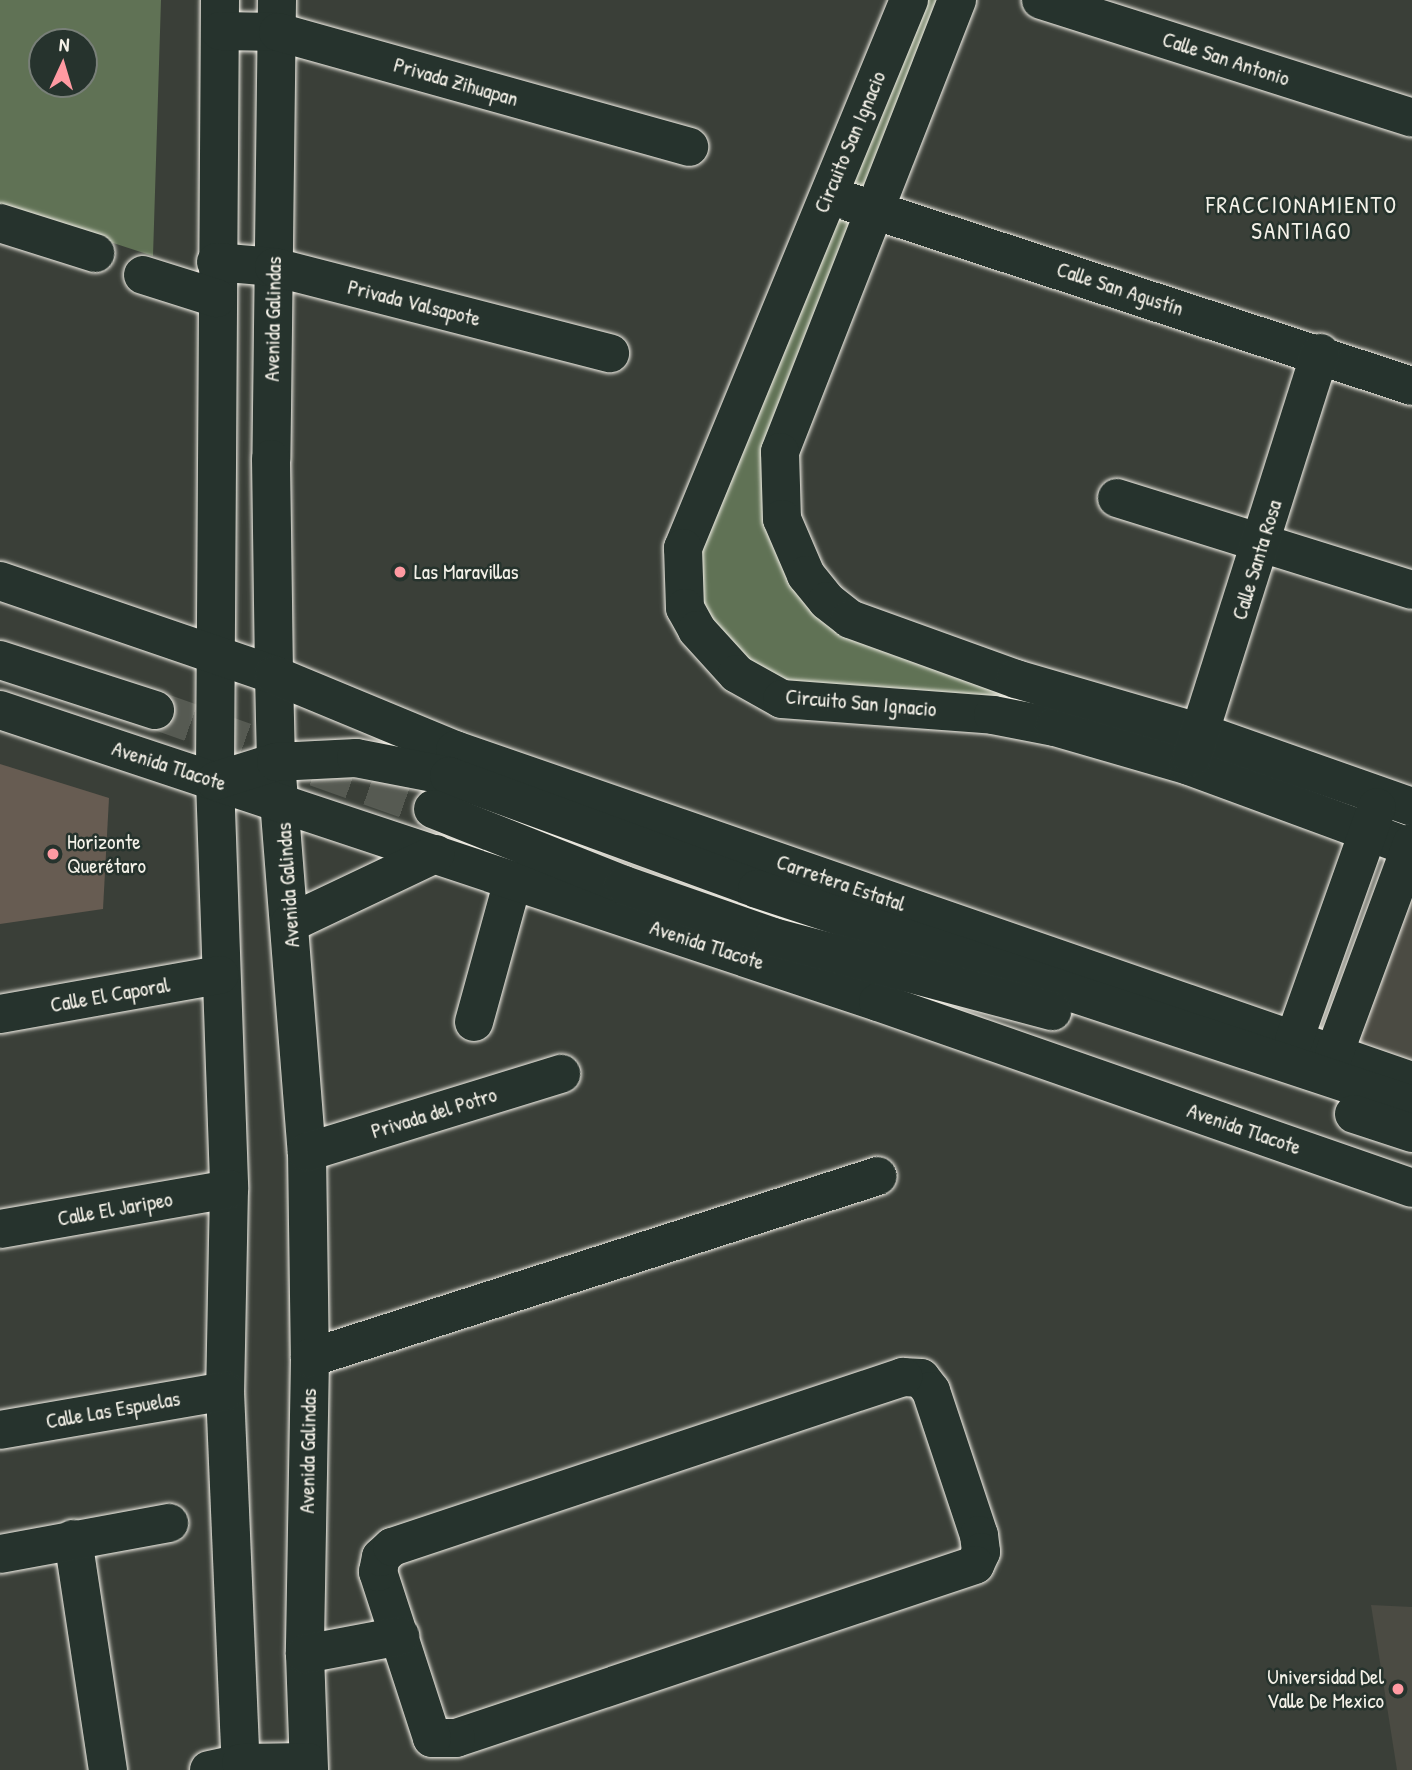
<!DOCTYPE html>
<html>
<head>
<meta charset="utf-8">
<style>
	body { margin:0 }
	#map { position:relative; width:1412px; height:1770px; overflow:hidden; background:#3a3f38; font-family:"Patrick Hand",sans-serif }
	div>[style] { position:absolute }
	.built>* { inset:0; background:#4b4b43 }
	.green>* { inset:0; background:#607255 }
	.building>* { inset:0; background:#675c52 }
	.major-tunnel>* { height:38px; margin-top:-19px; transform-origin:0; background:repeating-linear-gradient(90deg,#565a52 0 38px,transparent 0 57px) }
	.roads { filter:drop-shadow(0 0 2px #f4f1e8) drop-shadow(0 0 2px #f4f1e8) }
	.minor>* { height:38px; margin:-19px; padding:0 19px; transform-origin:19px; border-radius:19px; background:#26332d }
	.major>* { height:38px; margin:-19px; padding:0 19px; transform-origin:19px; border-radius:19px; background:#26332d }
	.dots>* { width:19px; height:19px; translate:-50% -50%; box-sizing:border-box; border:4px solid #26332d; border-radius:50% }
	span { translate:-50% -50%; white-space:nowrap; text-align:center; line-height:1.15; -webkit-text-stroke:5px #26332d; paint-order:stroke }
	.street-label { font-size:21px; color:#f4f1e8 }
	.poi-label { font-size:21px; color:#f4f1e8 }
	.left { translate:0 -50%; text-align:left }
	.right { translate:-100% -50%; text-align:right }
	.neighbourhood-label { font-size:23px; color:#f4f1e8; letter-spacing:2px }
	.north { position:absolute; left:28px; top:28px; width:70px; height:70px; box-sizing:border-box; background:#26332d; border:2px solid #787f78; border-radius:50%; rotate:4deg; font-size:19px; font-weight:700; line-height:28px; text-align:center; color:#f4f1e8 }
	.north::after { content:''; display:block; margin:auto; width:24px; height:32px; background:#ff9aa2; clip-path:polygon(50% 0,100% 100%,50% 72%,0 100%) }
</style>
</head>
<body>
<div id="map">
	<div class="built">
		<i style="clip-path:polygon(1412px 848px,1412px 1081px,1334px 1054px)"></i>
		<i style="clip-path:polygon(1371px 1605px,1412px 1607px,1412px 1770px,1397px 1770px)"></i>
	</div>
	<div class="green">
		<i style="clip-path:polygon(evenodd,0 0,161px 0,153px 256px,0 206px,0 0,42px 42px,84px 42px,84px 84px,42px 84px,42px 42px)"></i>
		<i style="clip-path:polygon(909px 0,957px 0,780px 452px,827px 601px,1412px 807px,1412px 848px,1189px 766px,782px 699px,697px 630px,695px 515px)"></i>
	</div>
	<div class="building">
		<i style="clip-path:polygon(0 764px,109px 798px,103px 909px,0 924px)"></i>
	</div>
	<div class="major-tunnel">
		<i style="left:155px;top:710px;width:295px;rotate:19.6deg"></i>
	</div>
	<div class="roads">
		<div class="minor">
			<i style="left:220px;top:0;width:781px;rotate:90.37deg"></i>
			<i style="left:215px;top:781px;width:408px;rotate:88deg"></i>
			<i style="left:229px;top:1189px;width:202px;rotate:91.1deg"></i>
			<i style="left:225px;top:1391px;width:379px;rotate:87.6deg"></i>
			<i style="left:277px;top:0;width:459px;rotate:90.7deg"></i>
			<i style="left:271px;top:459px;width:216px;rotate:89.2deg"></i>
			<i style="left:274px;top:675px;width:87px;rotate:88.7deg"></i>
			<i style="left:276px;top:762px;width:391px;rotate:85.5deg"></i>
			<i style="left:307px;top:1152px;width:206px;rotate:89.2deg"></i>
			<i style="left:310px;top:1358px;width:296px;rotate:91deg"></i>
			<i style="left:305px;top:1654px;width:116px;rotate:88deg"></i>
			<i style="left:909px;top:0;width:593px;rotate:112.41deg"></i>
			<i style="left:683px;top:548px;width:60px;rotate:88.1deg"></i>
			<i style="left:685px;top:608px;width:25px;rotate:61deg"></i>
			<i style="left:697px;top:630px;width:59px;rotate:47.7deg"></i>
			<i style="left:737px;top:674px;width:51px;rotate:29.1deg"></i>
			<i style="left:782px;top:699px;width:212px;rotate:4.3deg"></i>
			<i style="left:993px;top:715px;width:63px;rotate:11deg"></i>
			<i style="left:1055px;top:727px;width:140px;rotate:16.2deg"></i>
			<i style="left:1189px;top:766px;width:238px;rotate:20.2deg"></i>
			<i style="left:957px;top:0;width:485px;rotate:111.4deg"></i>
			<i style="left:780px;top:452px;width:67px;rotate:88.3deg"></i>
			<i style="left:782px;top:519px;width:61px;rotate:66.8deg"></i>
			<i style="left:806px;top:575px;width:33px;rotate:51deg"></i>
			<i style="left:827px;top:601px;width:29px;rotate:38deg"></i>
			<i style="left:850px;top:619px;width:177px;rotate:19.9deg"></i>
			<i style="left:1016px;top:679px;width:194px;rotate:16.2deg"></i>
			<i style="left:1202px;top:733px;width:223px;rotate:19.4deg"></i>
			<i style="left:1041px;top:0;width:389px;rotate:17.6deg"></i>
			<i style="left:220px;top:31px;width:58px;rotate:1deg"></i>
			<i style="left:278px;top:32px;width:427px;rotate:15.6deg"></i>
			<i style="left:849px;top:202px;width:592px;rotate:18.1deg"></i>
			<i style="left:0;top:223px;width:100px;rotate:17.5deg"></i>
			<i style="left:216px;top:262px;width:58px;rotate:4.9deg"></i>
			<i style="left:274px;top:267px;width:347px;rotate:14.4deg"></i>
			<i style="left:143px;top:275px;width:77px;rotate:17.5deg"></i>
			<i style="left:1117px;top:498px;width:309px;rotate:17.3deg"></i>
			<i style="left:0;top:581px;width:290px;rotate:18.9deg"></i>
			<i style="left:274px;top:675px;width:196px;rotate:22.5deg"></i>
			<i style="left:455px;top:750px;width:1013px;rotate:19.08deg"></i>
			<i style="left:1192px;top:757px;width:424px;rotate:-72.4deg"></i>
			<i style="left:0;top:1014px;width:223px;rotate:-10.1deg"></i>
			<i style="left:474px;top:1022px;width:147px;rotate:-74.6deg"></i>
			<i style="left:1294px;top:1040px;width:247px;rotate:-70.4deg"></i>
			<i style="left:1334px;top:1054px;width:225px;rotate:-69.7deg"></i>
			<i style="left:307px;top:1152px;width:266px;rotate:-17.1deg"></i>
			<i style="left:0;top:1229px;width:232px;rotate:-9.9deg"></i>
			<i style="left:310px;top:1358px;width:596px;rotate:-17.77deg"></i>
			<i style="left:903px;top:1377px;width:18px;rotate:3deg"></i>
			<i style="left:921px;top:1378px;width:16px;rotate:52deg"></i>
			<i style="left:931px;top:1391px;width:152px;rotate:71.6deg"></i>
			<i style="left:979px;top:1535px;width:17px;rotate:83deg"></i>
			<i style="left:981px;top:1552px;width:14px;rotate:115deg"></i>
			<i style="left:975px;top:1565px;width:547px;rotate:161.57deg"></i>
			<i style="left:456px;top:1738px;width:24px;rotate:180deg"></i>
			<i style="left:432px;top:1738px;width:175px;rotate:-108deg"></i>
			<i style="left:378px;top:1572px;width:15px;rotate:-79deg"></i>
			<i style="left:381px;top:1557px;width:15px;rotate:-42deg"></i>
			<i style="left:392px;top:1547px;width:539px;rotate:-18.4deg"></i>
			<i style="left:0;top:1430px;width:228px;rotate:-9.8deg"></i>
			<i style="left:73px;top:1539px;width:234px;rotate:81.4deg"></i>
			<i style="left:0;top:1554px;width:172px;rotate:-10.4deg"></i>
			<i style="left:305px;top:1654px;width:97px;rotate:-10.7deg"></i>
			<i style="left:209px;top:1770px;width:33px;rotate:-12deg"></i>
			<i style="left:241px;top:1763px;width:67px;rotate:-0.9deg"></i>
		</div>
		<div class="major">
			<i style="left:0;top:660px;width:163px;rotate:17.9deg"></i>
			<i style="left:0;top:710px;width:925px;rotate:18.4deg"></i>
			<i style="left:878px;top:1002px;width:565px;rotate:19.2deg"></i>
			<i style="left:215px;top:781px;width:64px;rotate:-17.3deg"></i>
			<i style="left:276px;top:762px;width:80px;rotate:-2.9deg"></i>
			<i style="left:356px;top:758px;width:95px;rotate:11deg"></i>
			<i style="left:449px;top:776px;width:328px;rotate:20.1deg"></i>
			<i style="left:757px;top:889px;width:690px;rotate:18.25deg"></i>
			<i style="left:433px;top:809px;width:206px;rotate:21.7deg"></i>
			<i style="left:624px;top:885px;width:158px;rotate:19.2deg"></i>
			<i style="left:773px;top:937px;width:289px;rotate:14.9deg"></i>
			<i style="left:290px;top:923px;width:161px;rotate:-25.4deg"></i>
			<i style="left:1354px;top:1114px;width:61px;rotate:18.1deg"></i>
		</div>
	</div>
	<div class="dots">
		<i style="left:400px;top:572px;background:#ff9aa2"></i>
		<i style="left:53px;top:854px;background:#ff9aa2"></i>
		<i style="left:1398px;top:1689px;background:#ff9aa2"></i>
	</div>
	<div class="street-label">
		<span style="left:1226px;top:59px;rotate:18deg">Calle San Antonio</span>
		<span style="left:456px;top:82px;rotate:16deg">Privada Zihuapan</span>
		<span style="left:850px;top:142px;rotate:-67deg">Circuito San Ignacio</span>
		<span style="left:1120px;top:289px;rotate:18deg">Calle San Agustín</span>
		<span style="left:414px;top:303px;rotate:14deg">Privada Valsapote</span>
		<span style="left:273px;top:319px;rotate:-89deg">Avenida Galindas</span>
		<span style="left:1257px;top:560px;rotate:-73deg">Calle Santa Rosa</span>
		<span style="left:861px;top:703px;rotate:5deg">Circuito San Ignacio</span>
		<span style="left:169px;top:766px;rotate:18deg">Avenida Tlacote</span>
		<span style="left:841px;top:883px;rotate:19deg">Carretera Estatal</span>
		<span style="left:288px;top:885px;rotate:-94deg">Avenida Galindas</span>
		<span style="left:707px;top:945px;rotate:18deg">Avenida Tlacote</span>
		<span style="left:110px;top:995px;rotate:-10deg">Calle El Caporal</span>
		<span style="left:434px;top:1113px;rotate:-17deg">Privada del Potro</span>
		<span style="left:1244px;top:1129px;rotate:19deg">Avenida Tlacote</span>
		<span style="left:115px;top:1209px;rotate:-10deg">Calle El Jaripeo</span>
		<span style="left:113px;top:1410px;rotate:-10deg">Calle Las Espuelas</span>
		<span style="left:308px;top:1451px;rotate:-89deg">Avenida Galindas</span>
	</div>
	<div class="poi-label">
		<span class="left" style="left:414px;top:572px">Las Maravillas</span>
		<span class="left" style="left:67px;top:854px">Horizonte<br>Querétaro</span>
		<span class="right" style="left:1384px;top:1689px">Universidad Del<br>Valle De Mexico</span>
	</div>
	<div class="neighbourhood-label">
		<span style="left:1302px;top:218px">FRACCIONAMIENTO<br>SANTIAGO</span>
	</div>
	<div class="north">N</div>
</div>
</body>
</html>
